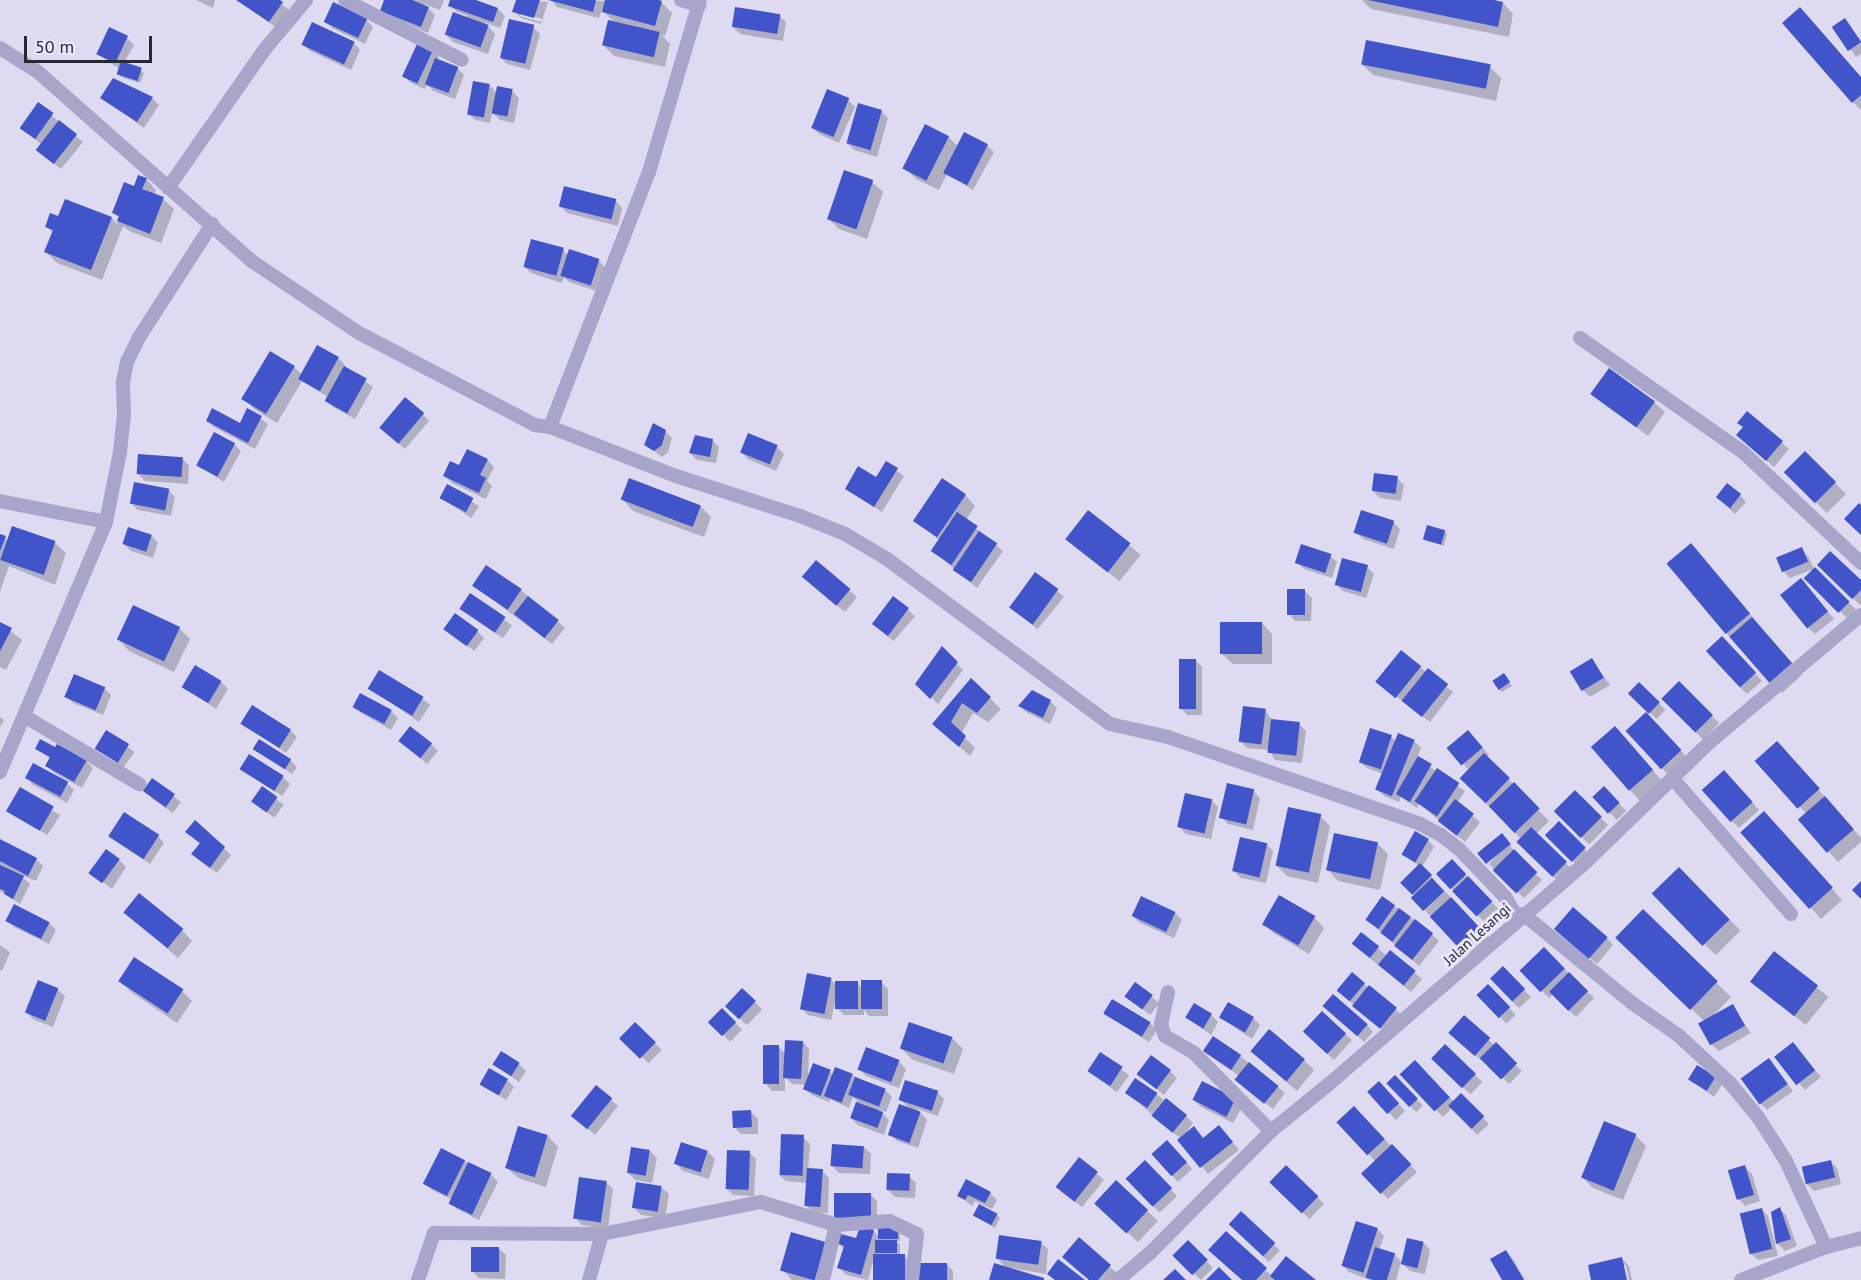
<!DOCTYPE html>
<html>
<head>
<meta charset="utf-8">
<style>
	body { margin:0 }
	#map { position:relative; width:1861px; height:1280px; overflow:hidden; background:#dddaf2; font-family:"PT Sans",sans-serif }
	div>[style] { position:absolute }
	.shadow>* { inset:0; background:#0003; transform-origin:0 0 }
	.building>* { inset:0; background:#4154c9; transform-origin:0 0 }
	.minor>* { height:14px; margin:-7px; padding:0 7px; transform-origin:7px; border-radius:7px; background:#a8a5ca }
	span { translate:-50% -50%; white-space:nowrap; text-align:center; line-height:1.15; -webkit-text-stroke:6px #e9e6fa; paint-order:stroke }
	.street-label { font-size:15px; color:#272836 }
	.scale { position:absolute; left:24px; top:36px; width:128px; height:27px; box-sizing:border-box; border:3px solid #272836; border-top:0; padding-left:8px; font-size:18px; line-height:21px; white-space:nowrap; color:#272836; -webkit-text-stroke:4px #e9e6fa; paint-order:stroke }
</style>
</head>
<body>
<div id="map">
	<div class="shadow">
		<i style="clip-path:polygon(196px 0,215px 0,213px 8px)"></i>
		<i style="clip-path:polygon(237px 0,277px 0,289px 10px,277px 28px)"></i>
		<i style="clip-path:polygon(386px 0,444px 0,440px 10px,424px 4px,435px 15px,428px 33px,389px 17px,382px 10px)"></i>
		<i style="clip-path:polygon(452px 0,472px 0,498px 9px,505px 16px,500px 28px,484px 22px,495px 34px,488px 54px,453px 42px,446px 35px,468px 16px,457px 12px,450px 5px)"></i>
		<i style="clip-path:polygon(evenodd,517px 0,548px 2px,541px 24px,521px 18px,514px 11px,517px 0,520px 12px,542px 19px,541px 22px,520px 16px,520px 12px)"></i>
		<i style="clip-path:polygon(551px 0,661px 2px,672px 13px,665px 36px,661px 34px,670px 44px,665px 67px,614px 56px,603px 45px,615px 23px,602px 10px,599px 18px,557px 7px)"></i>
		<i style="clip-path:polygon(1362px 0,1487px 0,1503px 3px,1513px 14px,1509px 37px,1371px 9px)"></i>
		<i style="clip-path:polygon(334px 4px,366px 20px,373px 27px,365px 44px,332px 28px,325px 21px)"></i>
		<i style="clip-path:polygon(779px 16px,786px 22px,783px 41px,740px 34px,733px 27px)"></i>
		<i style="clip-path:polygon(1845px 20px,1861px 41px,1861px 54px,1856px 57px,1834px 27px)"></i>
		<i style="clip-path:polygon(313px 24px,354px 43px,360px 50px,351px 70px,310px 51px,303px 44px)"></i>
		<i style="clip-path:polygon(533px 27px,540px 34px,530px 70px,507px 64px,500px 57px)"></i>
		<i style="clip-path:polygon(127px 38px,134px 45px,124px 63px,144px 73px,140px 83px,121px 77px,118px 74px,120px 69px,97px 54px)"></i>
		<i style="clip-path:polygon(432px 50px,439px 57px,438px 60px,457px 68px,464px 75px,455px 99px,433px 91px,427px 84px,425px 89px,411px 83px,404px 76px)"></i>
		<i style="clip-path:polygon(1363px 65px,1490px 67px,1501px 78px,1496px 101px,1373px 75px)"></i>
		<i style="clip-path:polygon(1861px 78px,1861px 110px,1853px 102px)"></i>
		<i style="clip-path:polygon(489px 85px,497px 93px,512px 91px,519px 98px,514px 123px,500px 120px,492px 112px,490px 123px,475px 120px,468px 113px)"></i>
		<i style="clip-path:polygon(102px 98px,152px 98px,159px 105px,144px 128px)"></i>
		<i style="clip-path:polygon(848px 100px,855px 107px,839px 143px,819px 134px,812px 127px)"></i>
		<i style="clip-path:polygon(38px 104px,83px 142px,61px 169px,44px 156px,41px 144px,20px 128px)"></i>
		<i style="clip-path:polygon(881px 111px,888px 118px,877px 157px,854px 150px,847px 143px)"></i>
		<i style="clip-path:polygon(948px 137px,958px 146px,987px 146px,994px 152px,973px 190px,947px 174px,939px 190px,916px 179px,906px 169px)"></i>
		<i style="clip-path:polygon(845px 172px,872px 182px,883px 192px,867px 239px,839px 229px,828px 218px)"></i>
		<i style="clip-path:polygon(146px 179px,156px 190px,154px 195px,163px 199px,174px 209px,161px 243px,129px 231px,123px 226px,102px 280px,57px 263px,46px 252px,53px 233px,47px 227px,59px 218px,112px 218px,117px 224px,119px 218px,114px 213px)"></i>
		<i style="clip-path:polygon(565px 188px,616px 201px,622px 208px,618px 226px,567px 213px,560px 206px)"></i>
		<i style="clip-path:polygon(563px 250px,568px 255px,598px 260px,605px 267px,597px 291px,569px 282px,564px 277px,562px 283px,531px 273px,524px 266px)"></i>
		<i style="clip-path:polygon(338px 358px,345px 365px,344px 367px,373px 387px,355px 419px,333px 407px,326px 400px,328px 397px,302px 381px,277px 423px,254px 409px,244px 398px,294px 367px,302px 375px)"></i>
		<i style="clip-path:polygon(1592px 394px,1654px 402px,1665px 412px,1648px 436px)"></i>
		<i style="clip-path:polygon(248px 410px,268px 424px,255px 449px,214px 427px,207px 421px,240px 425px)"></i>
		<i style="clip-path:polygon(1748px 413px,1789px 449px,1774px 467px,1745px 442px)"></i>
		<i style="clip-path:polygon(423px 414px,429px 421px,405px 449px,388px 435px)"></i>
		<i style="clip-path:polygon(665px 431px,672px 438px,668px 452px,662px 457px,646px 445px)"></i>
		<i style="clip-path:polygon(712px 440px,719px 447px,716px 463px,697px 460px,690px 453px)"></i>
		<i style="clip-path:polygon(234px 444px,241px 451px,224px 482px,198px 465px)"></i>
		<i style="clip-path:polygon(777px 447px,784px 454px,776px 471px,748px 459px,741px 452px)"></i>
		<i style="left:1805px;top:453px;width:58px;height:27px;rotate:45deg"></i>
		<i style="clip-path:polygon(183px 459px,189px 466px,188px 484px,145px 481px,138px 474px)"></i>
		<i style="clip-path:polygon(487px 460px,494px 467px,487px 481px,492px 486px,486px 499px,452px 483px,445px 476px,460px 467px)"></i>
		<i style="clip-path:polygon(886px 463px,904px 476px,882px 512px,846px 488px,876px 479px)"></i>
		<i style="clip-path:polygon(1397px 478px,1404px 485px,1401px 501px,1380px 498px,1373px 491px)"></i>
		<i style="clip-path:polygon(630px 480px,701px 507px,711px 517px,704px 537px,633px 511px,623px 500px)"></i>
		<i style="left:448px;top:486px;width:37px;height:14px;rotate:33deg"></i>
		<i style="clip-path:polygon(168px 490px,175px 497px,171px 516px,138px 510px,132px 504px)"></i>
		<i style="clip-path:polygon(965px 495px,975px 506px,966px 520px,1003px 551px,977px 588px,932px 550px,939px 540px,914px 519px)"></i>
		<i style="clip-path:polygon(1740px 495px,1746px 502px,1735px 514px,1723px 503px)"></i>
		<i style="left:1088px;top:512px;width:68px;height:34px;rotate:39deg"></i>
		<i style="clip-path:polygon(1393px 522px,1400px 529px,1394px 549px,1363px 539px,1356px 532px)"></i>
		<i style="clip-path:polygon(1444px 531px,1447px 534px,1444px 546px,1425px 539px)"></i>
		<i style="clip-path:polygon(0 535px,8px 540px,55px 543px,66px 553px,55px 585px,9px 566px,0 592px)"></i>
		<i style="clip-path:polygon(152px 536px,158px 543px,153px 558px,131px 551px,124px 544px)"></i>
		<i style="clip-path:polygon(1691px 545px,1802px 675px,1782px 693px,1726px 633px)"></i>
		<i style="clip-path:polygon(1801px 549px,1808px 556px,1814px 569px,1790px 578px,1783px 571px)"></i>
		<i style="clip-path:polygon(1330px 556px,1337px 562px,1332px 578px,1304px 569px,1297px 562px)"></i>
		<i style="clip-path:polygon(816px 562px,857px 597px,845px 612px,811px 584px)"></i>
		<i style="clip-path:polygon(1819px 565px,1861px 582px,1861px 604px,1860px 605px)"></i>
		<i style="clip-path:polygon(1367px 567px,1374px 574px,1366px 598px,1343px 591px,1336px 584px)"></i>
		<i style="left:1815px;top:569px;width:58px;height:12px;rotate:45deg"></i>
		<i style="left:1036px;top:574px;width:36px;height:42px;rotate:39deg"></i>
		<i style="clip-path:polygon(474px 586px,521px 590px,565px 628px,552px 644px)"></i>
		<i style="clip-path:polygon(1808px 587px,1834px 619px,1815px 634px,1808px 627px)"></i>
		<i style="clip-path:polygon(1305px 591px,1312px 598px,1311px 621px,1295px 621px,1289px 614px)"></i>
		<i style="left:470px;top:595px;width:52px;height:16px;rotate:36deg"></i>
		<i style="left:894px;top:598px;width:28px;height:33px;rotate:41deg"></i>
		<i style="clip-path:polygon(0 623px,22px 640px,6px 670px,0 667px)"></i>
		<i style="clip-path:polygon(1262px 623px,1272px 634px,1272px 664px,1233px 664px,1222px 654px)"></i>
		<i style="clip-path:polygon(179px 628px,190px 639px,174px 672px,129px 651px,119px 640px)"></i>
		<i style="clip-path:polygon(445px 629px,477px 631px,484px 638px,474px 651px)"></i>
		<i style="clip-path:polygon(1729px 645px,1762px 681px,1747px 694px,1740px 687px)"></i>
		<i style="clip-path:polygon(942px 649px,963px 670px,938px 704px,917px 683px)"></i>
		<i style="clip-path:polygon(1195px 660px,1202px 667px,1202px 715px,1187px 715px,1181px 708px)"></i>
		<i style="clip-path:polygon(1592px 660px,1610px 685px,1590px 697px,1583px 690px)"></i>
		<i style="clip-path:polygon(1420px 667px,1453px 692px,1430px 722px,1385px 688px)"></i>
		<i style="clip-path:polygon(1504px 675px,1512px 686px,1502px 692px,1499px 689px)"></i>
		<i style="clip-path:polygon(971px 680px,1001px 709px,988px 722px,973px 713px,961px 734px,975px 748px,970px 756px,934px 724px)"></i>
		<i style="clip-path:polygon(221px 682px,228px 689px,216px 709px,183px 686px)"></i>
		<i style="left:1679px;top:683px;width:57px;height:23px;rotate:45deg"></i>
		<i style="left:1639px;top:684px;width:37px;height:13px;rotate:44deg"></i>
		<i style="clip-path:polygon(104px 688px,111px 695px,103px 715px,73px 703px,66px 696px)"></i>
		<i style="clip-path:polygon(369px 688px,423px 699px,430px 705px,419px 722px)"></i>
		<i style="clip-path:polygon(1050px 701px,1057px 708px,1050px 724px,1026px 712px,1020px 706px)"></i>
		<i style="clip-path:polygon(354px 706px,391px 711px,398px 718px,391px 730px,361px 713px)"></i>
		<i style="clip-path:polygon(1265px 710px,1272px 720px,1299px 724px,1306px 731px,1302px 763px,1275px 760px,1269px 750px,1247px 748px,1240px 741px)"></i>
		<i style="clip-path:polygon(0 717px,4px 720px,0 727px)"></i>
		<i style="clip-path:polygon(242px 723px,290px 730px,297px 737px,286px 753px)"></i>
		<i style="clip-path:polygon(1657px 724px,1691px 762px,1672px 779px,1662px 768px)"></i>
		<i style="left:107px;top:732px;width:34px;height:19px;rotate:36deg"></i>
		<i style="clip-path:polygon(1391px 736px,1396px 742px,1414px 741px,1421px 748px,1417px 758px,1465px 791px,1457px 803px,1480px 822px,1465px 842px,1419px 804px,1417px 808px,1401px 797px,1399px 802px,1384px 796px,1377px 789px,1383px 774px,1367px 768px,1360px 762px)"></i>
		<i style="clip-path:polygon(1625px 738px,1663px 782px,1640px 801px,1630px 790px)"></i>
		<i style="clip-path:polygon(1475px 739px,1489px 755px,1487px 757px,1549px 821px,1536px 834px,1573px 870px,1560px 883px,1518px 842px,1521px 839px,1461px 778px,1469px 770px,1464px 765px)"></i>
		<i style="clip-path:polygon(431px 744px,438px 751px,427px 764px,407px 747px)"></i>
		<i style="clip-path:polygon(37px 748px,86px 761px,93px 768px,82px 788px,53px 772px,46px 765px,50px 759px)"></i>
		<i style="clip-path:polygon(255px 749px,290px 760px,297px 767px,292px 774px)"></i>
		<i style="clip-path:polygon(1787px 754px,1861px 838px,1861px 842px,1838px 862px,1800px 820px,1807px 814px,1800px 807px)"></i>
		<i style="clip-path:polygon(241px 768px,283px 777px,290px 784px,282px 796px)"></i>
		<i style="clip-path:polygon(27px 778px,67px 783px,74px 790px,67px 803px,33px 785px)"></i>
		<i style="clip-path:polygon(1731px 779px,1759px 810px,1739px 828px,1732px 821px)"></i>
		<i style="clip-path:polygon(153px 780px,181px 802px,173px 813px,151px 798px)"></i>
		<i style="left:1604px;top:788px;width:32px;height:13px;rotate:46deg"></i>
		<i style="left:20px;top:789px;width:48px;height:24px;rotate:33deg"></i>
		<i style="left:262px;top:789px;width:27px;height:16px;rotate:36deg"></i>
		<i style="clip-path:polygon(1253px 791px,1260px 798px,1253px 830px,1228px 824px,1221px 817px)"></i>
		<i style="left:1575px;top:793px;width:46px;height:27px;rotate:44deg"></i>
		<i style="clip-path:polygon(1211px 800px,1218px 807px,1211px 839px,1186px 834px,1179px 827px)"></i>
		<i style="clip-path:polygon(1320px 816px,1330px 826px,1318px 883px,1287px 876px,1277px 866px)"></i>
		<i style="clip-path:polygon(195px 822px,231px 855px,217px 873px,200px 860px,201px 844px,194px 839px)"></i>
		<i style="left:1559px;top:824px;width:45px;height:16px;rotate:45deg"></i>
		<i style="clip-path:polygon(1775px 824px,1842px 900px,1821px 919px,1742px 832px)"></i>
		<i style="clip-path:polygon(110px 835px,158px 836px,164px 843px,150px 864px)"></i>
		<i style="clip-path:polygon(1428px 840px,1434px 847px,1422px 867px,1493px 942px,1473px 960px,1413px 898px,1415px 896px,1402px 882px,1419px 866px,1403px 854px)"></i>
		<i style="clip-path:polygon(0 841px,36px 859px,43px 866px,36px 881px,19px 874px,30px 884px,20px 904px,0 891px)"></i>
		<i style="clip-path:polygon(1508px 842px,1515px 853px,1542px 880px,1524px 898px,1489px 864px)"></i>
		<i style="clip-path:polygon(1266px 844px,1273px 851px,1266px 883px,1241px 878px,1234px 871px)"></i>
		<i style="clip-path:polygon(1378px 844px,1388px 854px,1380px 890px,1338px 881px,1328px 870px)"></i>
		<i style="clip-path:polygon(119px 860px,126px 867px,112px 889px,92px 873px)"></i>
		<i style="left:1452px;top:861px;width:66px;height:19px;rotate:46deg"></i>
		<i style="left:1679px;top:869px;width:87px;height:35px;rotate:45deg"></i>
		<i style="clip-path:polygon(1382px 898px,1416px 921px,1439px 941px,1419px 966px,1367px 920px)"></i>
		<i style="clip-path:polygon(1643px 911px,1731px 997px,1712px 1017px,1732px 1006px,1751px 1033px,1719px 1051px,1712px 1045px,1705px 1022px,1632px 951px)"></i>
		<i style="clip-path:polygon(125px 912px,182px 930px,192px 941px,178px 958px)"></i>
		<i style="clip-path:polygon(1175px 913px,1182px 920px,1174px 938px,1140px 923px,1133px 916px)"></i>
		<i style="clip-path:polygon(1314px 917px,1324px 928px,1309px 954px,1275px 934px,1264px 924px)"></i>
		<i style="clip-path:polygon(8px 920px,49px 923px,56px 930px,49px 944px,14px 927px)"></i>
		<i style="clip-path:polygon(1361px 934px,1387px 956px,1390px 952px,1422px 979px,1411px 992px,1360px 950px)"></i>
		<i style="clip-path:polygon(1563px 935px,1607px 938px,1613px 945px,1597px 964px)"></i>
		<i style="clip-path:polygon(0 945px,10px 952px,2px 971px,0 970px)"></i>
		<i style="clip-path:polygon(1544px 949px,1594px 998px,1576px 1017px,1553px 994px,1549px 998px,1522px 971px)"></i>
		<i style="left:1774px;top:953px;width:70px;height:36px;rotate:39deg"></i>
		<i style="clip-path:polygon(1510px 975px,1531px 997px,1519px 1008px,1512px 1001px)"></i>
		<i style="clip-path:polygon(831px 980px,837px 986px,857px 982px,862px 988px,881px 982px,888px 989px,888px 1016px,869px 1016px,864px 1010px,864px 1015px,844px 1015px,837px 1008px,836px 998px,831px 1020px,808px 1015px,801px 1008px)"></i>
		<i style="clip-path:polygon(120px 981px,182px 991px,192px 1001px,177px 1023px,131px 992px)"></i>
		<i style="clip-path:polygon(39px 982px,58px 990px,65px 996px,53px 1027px,34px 1020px,27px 1013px)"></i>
		<i style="left:1135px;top:984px;width:31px;height:15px;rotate:38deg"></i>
		<i style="clip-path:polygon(1364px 984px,1403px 1016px,1388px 1035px,1345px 997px)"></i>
		<i style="left:1488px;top:986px;width:40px;height:13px;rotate:46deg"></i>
		<i style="left:742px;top:990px;width:28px;height:22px;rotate:44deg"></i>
		<i style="left:722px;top:1010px;width:28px;height:17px;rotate:44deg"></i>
		<i style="clip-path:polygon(1331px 1012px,1367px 1025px,1373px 1032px,1364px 1042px)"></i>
		<i style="clip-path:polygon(1105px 1014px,1150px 1023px,1157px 1030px,1149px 1042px)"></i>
		<i style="clip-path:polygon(1211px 1015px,1218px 1022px,1211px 1035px,1187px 1018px)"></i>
		<i style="clip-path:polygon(1464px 1017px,1522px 1071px,1509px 1084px,1484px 1060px,1482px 1061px,1457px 1040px)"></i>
		<i style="clip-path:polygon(1221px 1018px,1253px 1018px,1260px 1025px,1252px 1039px)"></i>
		<i style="left:635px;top:1024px;width:37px;height:19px;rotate:44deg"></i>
		<i style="clip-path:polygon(1345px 1034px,1352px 1040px,1334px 1060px,1311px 1039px)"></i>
		<i style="clip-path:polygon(952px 1038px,963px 1049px,954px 1074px,913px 1060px,902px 1049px)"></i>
		<i style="clip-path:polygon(1213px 1038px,1240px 1056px,1285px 1093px,1273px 1109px,1244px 1086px,1239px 1076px,1205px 1051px)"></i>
		<i style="clip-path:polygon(803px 1042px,809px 1049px,808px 1077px,830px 1072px,834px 1075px,852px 1075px,885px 1090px,892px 1097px,886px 1112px,878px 1109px,889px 1120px,884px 1135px,858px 1125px,851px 1118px,857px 1101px,853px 1097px,849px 1108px,830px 1099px,829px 1102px,812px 1095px,805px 1089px,806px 1085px,792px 1084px,785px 1077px,785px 1091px,772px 1091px,766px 1084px,778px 1046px,786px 1055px)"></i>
		<i style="left:1445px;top:1046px;width:52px;height:17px;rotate:44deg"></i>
		<i style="clip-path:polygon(1799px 1051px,1821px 1077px,1805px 1090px,1776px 1057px)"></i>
		<i style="left:1100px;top:1054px;width:36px;height:21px;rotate:36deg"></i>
		<i style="clip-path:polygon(1304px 1060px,1314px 1070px,1297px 1091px,1263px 1062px)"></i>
		<i style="clip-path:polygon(1769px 1060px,1793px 1091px,1767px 1110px,1760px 1103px)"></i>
		<i style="clip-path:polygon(899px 1062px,906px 1069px,899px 1088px,866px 1076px,859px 1069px)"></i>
		<i style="clip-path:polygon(1415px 1062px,1454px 1102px,1461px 1095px,1489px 1124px,1477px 1135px,1452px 1108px,1443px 1117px,1402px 1075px)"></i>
		<i style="clip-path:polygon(494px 1064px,519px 1064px,526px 1071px,519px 1082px)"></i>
		<i style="clip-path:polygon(1170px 1071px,1177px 1078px,1164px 1095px,1139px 1074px)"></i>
		<i style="left:1395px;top:1077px;width:40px;height:9px;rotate:46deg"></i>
		<i style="clip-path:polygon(1715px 1078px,1722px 1085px,1714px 1097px,1690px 1079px)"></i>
		<i style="clip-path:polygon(507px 1080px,514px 1087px,506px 1100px,481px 1083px)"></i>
		<i style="clip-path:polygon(1203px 1083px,1242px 1107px,1233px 1123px,1201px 1107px,1194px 1100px)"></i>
		<i style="clip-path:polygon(1379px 1083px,1405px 1111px,1396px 1120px,1389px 1113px)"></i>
		<i style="clip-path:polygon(596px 1087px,618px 1106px,595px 1135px,580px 1122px)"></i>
		<i style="clip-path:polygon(937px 1092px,944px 1099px,938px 1116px,917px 1109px,927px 1120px,918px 1148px,897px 1141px,890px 1134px,911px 1110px,900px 1099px)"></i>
		<i style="clip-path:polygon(1127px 1093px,1156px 1094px,1186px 1116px,1193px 1123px,1184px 1136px,1204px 1139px,1226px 1134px,1239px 1150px,1208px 1174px,1181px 1139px)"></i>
		<i style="clip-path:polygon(1354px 1108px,1417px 1172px,1388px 1199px,1362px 1172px,1375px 1161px,1339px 1122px)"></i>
		<i style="clip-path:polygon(751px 1112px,758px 1119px,758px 1134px,741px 1134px,734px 1127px)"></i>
		<i style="clip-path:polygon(1635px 1135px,1646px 1146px,1623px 1200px,1593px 1188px,1583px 1178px)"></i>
		<i style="clip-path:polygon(548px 1136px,558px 1147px,546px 1187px,518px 1178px,507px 1168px)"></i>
		<i style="clip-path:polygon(803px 1137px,810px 1144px,808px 1170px,822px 1171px,829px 1178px,828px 1213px,813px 1212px,806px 1205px,807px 1183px,786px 1181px,779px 1175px)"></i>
		<i style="clip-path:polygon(864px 1147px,871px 1154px,870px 1174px,839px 1173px,832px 1166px)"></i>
		<i style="clip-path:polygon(1174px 1148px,1192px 1169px,1178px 1182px,1172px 1175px)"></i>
		<i style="clip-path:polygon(650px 1151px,657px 1158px,652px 1183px,635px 1180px,628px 1173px)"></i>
		<i style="clip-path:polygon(708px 1152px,715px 1159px,709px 1179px,683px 1171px,676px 1164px)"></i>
		<i style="clip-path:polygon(749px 1152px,756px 1159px,754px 1196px,733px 1195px,726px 1188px)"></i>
		<i style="clip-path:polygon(1079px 1159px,1104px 1180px,1082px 1207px,1064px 1193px)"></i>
		<i style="clip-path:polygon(464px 1161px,491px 1175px,498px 1182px,479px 1220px,457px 1209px,450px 1202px,451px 1199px,432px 1190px,425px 1183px)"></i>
		<i style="clip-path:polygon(1830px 1161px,1837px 1168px,1841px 1184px,1814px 1191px,1807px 1184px)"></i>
		<i style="left:1145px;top:1162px;width:47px;height:24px;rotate:47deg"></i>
		<i style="left:1286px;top:1167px;width:53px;height:21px;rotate:44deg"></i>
		<i style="clip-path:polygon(1745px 1167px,1752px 1174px,1760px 1201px,1745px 1206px,1739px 1199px)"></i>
		<i style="clip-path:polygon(909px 1176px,916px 1183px,915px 1198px,895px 1197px,888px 1190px)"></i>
		<i style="clip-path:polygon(606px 1182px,613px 1189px,608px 1229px,582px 1225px,575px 1218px)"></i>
		<i style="clip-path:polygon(662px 1188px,669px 1194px,665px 1218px,641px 1215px,634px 1208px)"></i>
		<i style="clip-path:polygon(990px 1193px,997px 1200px,992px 1209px,975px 1201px,972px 1206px,959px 1195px)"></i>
		<i style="clip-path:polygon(870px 1194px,877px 1201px,877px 1225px,842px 1224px,835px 1217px)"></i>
		<i style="clip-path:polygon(1761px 1209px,1768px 1216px,1778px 1256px,1758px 1260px,1751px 1254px)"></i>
		<i style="clip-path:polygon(1779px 1209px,1786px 1215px,1797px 1246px,1785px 1251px,1778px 1244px,1772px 1213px)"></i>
		<i style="clip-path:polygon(1147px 1211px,1158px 1221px,1138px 1242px,1107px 1214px)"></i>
		<i style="left:1241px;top:1213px;width:54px;height:16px;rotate:44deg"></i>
		<i style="clip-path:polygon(997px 1215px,1000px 1218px,995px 1228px,975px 1216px)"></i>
		<i style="clip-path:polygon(897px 1229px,900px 1232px,900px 1241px,896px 1241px,900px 1245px,900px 1256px,904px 1256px,911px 1262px,911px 1280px,874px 1280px,873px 1261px,868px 1280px,846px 1275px,839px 1268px,845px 1249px,840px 1244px,857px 1240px,874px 1231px,879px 1237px)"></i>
		<i style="clip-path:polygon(1377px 1229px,1384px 1236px,1379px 1250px,1395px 1255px,1403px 1263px,1424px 1243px,1430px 1250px,1425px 1274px,1410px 1271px,1401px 1262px,1396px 1280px,1370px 1280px,1349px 1272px,1342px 1265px)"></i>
		<i style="clip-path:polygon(1226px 1233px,1272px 1276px,1313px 1280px,1243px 1280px)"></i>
		<i style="clip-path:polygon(1079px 1240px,1117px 1273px,1110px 1280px,1090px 1280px)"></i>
		<i style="clip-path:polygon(1188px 1242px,1213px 1268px,1201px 1280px,1174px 1256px)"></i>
		<i style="clip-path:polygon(825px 1243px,828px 1280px,792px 1280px,782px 1269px)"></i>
		<i style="clip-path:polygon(1041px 1243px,1048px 1249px,1046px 1274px,1005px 1267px,997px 1258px)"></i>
		<i style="clip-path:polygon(499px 1249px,506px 1255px,505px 1279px,479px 1278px,472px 1271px)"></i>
		<i style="clip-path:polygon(1506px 1252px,1513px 1259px,1525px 1280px,1504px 1280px)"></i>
		<i style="clip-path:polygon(1622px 1259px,1629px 1266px,1632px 1280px,1629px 1280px,1626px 1265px,1623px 1265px,1626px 1280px,1593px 1280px)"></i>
		<i style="clip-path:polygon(947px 1264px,953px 1271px,953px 1280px,920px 1280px)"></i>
	</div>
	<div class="building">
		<i style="clip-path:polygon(236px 0,280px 0,283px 2px,269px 22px)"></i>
		<i style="clip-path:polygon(384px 0,412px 0,429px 7px,421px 27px,380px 11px)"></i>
		<i style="clip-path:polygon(450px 0,476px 0,498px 8px,493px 22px,448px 6px)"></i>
		<i style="clip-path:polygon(516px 0,540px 0,534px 18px,512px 12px)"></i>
		<i style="clip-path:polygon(548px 0,596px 0,593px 12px)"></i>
		<i style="clip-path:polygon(605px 0,659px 0,662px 1px,655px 26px,602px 12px)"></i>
		<i style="clip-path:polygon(1368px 0,1494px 0,1503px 2px,1498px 27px)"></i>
		<i style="left:333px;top:2px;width:38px;height:22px;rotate:25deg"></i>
		<i style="left:735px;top:7px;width:46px;height:20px;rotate:9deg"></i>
		<i style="clip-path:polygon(1800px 7px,1861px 77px,1861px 95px,1852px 103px,1782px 23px)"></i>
		<i style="left:453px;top:12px;width:38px;height:24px;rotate:20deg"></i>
		<i style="left:1845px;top:18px;width:29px;height:16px;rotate:56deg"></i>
		<i style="left:509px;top:19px;width:26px;height:40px;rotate:13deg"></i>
		<i style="left:608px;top:20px;width:53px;height:26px;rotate:13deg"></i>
		<i style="left:312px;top:22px;width:47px;height:25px;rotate:25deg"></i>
		<i style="left:109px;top:27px;width:21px;height:30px;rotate:25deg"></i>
		<i style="left:1366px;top:40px;width:127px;height:25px;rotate:11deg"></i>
		<i style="left:418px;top:42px;width:17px;height:38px;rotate:25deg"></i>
		<i style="left:435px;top:58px;width:25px;height:28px;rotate:21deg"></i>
		<i style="left:121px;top:61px;width:22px;height:14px;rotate:18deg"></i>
		<i style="clip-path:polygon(113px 78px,153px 97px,137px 122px,100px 98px)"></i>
		<i style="left:473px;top:81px;width:17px;height:34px;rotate:10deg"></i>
		<i style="left:497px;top:86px;width:16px;height:28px;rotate:11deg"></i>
		<i style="left:827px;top:89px;width:24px;height:42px;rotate:22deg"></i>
		<i style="left:38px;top:102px;width:19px;height:32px;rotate:35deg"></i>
		<i style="left:858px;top:103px;width:25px;height:42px;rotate:16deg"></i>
		<i style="left:59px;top:120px;width:23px;height:38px;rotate:38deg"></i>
		<i style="left:925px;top:124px;width:27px;height:50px;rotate:27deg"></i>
		<i style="left:964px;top:132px;width:27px;height:46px;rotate:27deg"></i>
		<i style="left:844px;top:170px;width:31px;height:52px;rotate:19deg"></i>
		<i style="clip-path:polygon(138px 175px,147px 178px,142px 189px,164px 197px,150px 234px,117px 221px,119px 216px,112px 213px,124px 182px,134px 186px)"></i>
		<i style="left:564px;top:186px;width:54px;height:21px;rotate:14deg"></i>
		<i style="clip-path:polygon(65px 199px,112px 217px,91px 270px,44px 252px,53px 230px,45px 227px,50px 213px,58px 216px)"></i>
		<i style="left:531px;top:239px;width:34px;height:29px;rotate:15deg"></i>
		<i style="left:569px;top:249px;width:32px;height:28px;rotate:18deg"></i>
		<i style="left:317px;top:345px;width:25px;height:39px;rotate:29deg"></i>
		<i style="left:270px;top:351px;width:29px;height:56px;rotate:31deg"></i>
		<i style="left:344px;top:366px;width:26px;height:40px;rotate:29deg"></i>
		<i style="left:1609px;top:368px;width:57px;height:32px;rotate:36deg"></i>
		<i style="left:405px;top:397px;width:25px;height:40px;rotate:40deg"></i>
		<i style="clip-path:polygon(212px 408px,240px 423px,247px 408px,262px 416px,248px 443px,206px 421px)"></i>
		<i style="clip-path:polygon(1747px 411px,1783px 441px,1766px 461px,1736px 435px,1743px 427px,1737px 423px)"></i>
		<i style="clip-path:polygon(653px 423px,666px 430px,662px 445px,654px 451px,644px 445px)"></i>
		<i style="left:214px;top:432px;width:24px;height:38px;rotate:28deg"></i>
		<i style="left:748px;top:433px;width:32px;height:21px;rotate:22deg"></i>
		<i style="clip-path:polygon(695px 435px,713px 439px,710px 457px,689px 453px)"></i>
		<i style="clip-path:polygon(467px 449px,488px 459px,480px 475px,486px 478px,479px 493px,443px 476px,450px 461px,459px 465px)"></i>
		<i style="left:1805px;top:451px;width:44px;height:30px;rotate:45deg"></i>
		<i style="left:138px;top:454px;width:45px;height:20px;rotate:4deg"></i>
		<i style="clip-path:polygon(886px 461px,898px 468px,874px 507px,845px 489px,858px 466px,876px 477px)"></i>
		<i style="left:1374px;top:473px;width:24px;height:18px;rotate:7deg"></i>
		<i style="left:629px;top:478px;width:77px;height:23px;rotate:21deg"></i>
		<i style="left:942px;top:478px;width:29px;height:52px;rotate:34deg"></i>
		<i style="left:134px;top:482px;width:36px;height:22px;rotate:11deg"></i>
		<i style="left:1727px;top:483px;width:18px;height:18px;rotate:38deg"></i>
		<i style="left:447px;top:484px;width:30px;height:16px;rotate:28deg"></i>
		<i style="clip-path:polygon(1859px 503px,1861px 505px,1861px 535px,1844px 519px)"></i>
		<i style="left:1088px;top:510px;width:54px;height:37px;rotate:38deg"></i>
		<i style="left:1361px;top:510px;width:35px;height:24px;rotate:18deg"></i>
		<i style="left:957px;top:512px;width:25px;height:47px;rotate:34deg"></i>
		<i style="left:1427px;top:525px;width:19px;height:15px;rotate:16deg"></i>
		<i style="left:12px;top:526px;width:46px;height:36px;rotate:19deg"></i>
		<i style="left:128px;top:527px;width:25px;height:18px;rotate:18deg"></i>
		<i style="left:979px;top:531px;width:22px;height:47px;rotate:34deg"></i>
		<i style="clip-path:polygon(0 534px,6px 536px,0 551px)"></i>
		<i style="left:1691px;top:543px;width:92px;height:32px;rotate:50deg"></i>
		<i style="left:1301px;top:544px;width:32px;height:20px;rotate:18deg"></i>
		<i style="left:1802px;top:547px;width:16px;height:28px;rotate:68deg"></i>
		<i style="clip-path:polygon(1830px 551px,1861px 580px,1861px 590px,1852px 599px,1817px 565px)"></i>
		<i style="left:1342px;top:558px;width:27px;height:28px;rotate:15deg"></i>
		<i style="left:816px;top:560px;width:45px;height:22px;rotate:40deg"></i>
		<i style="left:486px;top:565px;width:43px;height:25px;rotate:34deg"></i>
		<i style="left:1815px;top:567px;width:49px;height:16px;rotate:45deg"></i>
		<i style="left:1035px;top:572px;width:29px;height:44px;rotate:36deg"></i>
		<i style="left:1801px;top:578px;width:43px;height:27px;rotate:51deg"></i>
		<i style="left:1287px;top:589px;width:18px;height:26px"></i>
		<i style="left:470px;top:593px;width:43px;height:19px;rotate:34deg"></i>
		<i style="left:528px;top:596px;width:39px;height:23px;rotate:38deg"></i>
		<i style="left:893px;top:596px;width:20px;height:35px;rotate:37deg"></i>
		<i style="left:133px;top:605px;width:52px;height:38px;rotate:25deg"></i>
		<i style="left:455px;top:613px;width:29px;height:20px;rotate:36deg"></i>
		<i style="left:1752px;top:617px;width:61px;height:30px;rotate:49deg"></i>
		<i style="clip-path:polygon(0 622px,12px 628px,0 651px)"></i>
		<i style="left:1220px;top:622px;width:42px;height:32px"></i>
		<i style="left:1722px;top:636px;width:50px;height:22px;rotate:47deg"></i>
		<i style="clip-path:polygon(942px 646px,958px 662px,930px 699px,915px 684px)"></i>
		<i style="left:1401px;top:650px;width:26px;height:41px;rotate:39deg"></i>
		<i style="left:1592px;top:658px;width:23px;height:26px;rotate:59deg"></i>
		<i style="left:1179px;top:659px;width:17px;height:50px"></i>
		<i style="left:195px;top:665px;width:31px;height:26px;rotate:31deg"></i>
		<i style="left:1428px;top:668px;width:26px;height:42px;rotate:39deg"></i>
		<i style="left:379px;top:670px;width:52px;height:22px;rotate:31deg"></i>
		<i style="left:1504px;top:673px;width:11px;height:14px;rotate:56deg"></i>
		<i style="left:74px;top:674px;width:34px;height:25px;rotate:23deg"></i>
		<i style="clip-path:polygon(971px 678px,991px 697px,977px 713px,962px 703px,951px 722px,966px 736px,959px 747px,932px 724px)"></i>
		<i style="left:1679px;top:681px;width:48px;height:25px;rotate:45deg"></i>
		<i style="left:1639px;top:682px;width:29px;height:16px;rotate:44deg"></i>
		<i style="clip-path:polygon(1032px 690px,1051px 700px,1043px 718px,1018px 706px)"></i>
		<i style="left:360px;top:693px;width:36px;height:16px;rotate:28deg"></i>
		<i style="left:252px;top:705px;width:46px;height:22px;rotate:32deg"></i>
		<i style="left:1243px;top:706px;width:23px;height:36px;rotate:7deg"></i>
		<i style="left:1646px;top:712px;width:52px;height:28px;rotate:47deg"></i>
		<i style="left:1271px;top:719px;width:29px;height:34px;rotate:6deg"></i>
		<i style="left:410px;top:726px;width:28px;height:19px;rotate:38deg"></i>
		<i style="left:1615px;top:726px;width:58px;height:32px;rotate:49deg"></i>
		<i style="left:1370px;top:728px;width:23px;height:36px;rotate:18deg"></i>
		<i style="left:106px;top:730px;width:27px;height:22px;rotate:31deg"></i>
		<i style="left:1468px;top:730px;width:23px;height:28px;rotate:50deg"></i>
		<i style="left:1398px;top:733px;width:18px;height:61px;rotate:22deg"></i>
		<i style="clip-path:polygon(40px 739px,55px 747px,57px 744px,87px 760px,74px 782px,45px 766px,50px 757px,35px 749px)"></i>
		<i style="left:259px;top:739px;width:38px;height:12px;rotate:32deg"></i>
		<i style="left:1777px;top:741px;width:64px;height:30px;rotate:48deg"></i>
		<i style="left:1484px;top:753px;width:36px;height:35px;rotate:44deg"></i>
		<i style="left:249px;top:754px;width:41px;height:18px;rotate:32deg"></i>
		<i style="left:1418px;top:756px;width:16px;height:44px;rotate:30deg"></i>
		<i style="left:33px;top:763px;width:40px;height:17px;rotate:28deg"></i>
		<i style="left:1437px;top:768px;width:27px;height:40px;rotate:34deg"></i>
		<i style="left:1724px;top:770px;width:43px;height:30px;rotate:48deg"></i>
		<i style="left:152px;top:778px;width:28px;height:16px;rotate:35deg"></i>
		<i style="left:1514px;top:782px;width:37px;height:35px;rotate:46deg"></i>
		<i style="left:1227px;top:783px;width:28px;height:36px;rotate:13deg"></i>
		<i style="left:262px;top:786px;width:19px;height:19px;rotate:35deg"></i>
		<i style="left:1604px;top:786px;width:23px;height:16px;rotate:47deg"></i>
		<i style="left:20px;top:787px;width:39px;height:28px;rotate:30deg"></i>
		<i style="left:1575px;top:790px;width:38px;height:30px;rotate:45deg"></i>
		<i style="left:1185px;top:793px;width:28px;height:35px;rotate:13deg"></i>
		<i style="left:1825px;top:796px;width:44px;height:36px;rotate:49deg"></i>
		<i style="left:1455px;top:799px;width:24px;height:28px;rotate:38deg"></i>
		<i style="left:1288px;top:807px;width:34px;height:60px;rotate:12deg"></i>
		<i style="left:1764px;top:811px;width:103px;height:32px;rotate:48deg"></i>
		<i style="left:124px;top:812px;width:42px;height:29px;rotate:33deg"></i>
		<i style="clip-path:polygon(195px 820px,225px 847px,210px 868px,191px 854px,200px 843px,185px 832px)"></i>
		<i style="left:1559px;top:821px;width:38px;height:20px;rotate:45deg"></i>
		<i style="left:1531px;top:827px;width:50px;height:21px;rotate:44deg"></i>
		<i style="left:1415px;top:831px;width:16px;height:27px;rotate:30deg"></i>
		<i style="left:1334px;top:833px;width:45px;height:38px;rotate:12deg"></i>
		<i style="left:1502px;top:833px;width:14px;height:32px;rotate:51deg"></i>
		<i style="left:1240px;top:837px;width:28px;height:35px;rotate:13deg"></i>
		<i style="clip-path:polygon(0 839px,37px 858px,28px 876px,0 861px)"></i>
		<i style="left:106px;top:849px;width:17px;height:30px;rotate:36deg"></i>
		<i style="left:1514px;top:849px;width:33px;height:30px;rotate:45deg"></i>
		<i style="left:1452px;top:859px;width:21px;height:22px;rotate:47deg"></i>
		<i style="left:1420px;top:863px;width:17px;height:28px;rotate:45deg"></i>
		<i style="clip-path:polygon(0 865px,24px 876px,13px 899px,4px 894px,5px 891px,0 889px)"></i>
		<i style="left:1679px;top:867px;width:73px;height:38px;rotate:46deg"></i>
		<i style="left:1468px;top:876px;width:35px;height:22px;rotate:46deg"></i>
		<i style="left:1432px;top:878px;width:18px;height:29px;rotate:47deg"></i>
		<i style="clip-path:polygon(1861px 881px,1861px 899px,1852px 890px)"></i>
		<i style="left:139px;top:893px;width:57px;height:25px;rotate:39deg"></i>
		<i style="left:1279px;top:895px;width:42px;height:34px;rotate:30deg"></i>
		<i style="left:1141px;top:896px;width:38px;height:22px;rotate:25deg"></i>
		<i style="left:1382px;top:896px;width:16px;height:29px;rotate:35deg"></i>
		<i style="left:1451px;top:897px;width:47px;height:29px;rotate:47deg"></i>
		<i style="left:14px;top:904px;width:40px;height:19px;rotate:27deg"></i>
		<i style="left:1573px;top:907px;width:46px;height:29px;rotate:41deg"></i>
		<i style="left:1399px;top:908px;width:15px;height:31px;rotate:37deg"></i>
		<i style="left:1643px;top:909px;width:104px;height:40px;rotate:44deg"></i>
		<i style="left:1415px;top:919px;width:23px;height:34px;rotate:38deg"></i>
		<i style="left:1361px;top:932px;width:23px;height:15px;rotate:38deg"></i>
		<i style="left:1544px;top:947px;width:30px;height:34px;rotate:46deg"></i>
		<i style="left:1390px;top:950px;width:33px;height:19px;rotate:39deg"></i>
		<i style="left:1774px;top:951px;width:56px;height:39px;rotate:38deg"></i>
		<i style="left:134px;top:957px;width:59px;height:29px;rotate:33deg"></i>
		<i style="left:1503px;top:966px;width:32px;height:18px;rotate:46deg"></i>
		<i style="left:1352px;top:972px;width:17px;height:24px;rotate:40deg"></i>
		<i style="left:1569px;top:972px;width:27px;height:28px;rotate:45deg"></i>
		<i style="left:807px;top:973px;width:25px;height:37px;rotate:11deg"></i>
		<i style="left:38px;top:980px;width:22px;height:35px;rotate:22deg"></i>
		<i style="left:861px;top:980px;width:21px;height:29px"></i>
		<i style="left:835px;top:981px;width:23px;height:28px"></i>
		<i style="left:1135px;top:982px;width:22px;height:18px;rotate:36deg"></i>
		<i style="left:1488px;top:984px;width:32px;height:16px;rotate:46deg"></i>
		<i style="left:1369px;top:985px;width:36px;height:27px;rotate:39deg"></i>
		<i style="left:742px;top:988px;width:19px;height:25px;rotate:43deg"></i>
		<i style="left:1333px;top:994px;width:46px;height:16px;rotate:41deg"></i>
		<i style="left:1112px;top:999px;width:45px;height:17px;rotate:31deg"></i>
		<i style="left:1228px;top:1002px;width:30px;height:18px;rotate:30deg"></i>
		<i style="left:1194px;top:1003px;width:21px;height:17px;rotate:31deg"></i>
		<i style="left:1733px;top:1004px;width:25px;height:40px;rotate:61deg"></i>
		<i style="left:722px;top:1008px;width:20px;height:20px;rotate:45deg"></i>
		<i style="left:1322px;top:1011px;width:33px;height:28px;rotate:43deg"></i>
		<i style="left:1464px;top:1015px;width:35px;height:24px;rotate:41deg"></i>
		<i style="left:635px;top:1022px;width:29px;height:23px;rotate:44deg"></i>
		<i style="left:909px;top:1022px;width:46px;height:28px;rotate:19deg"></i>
		<i style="left:1269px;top:1029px;width:47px;height:29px;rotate:40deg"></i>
		<i style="left:1213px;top:1036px;width:34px;height:18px;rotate:34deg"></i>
		<i style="left:785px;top:1040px;width:18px;height:38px;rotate:3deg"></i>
		<i style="left:1496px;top:1042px;width:30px;height:23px;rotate:45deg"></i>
		<i style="left:1793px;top:1042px;width:36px;height:24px;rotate:52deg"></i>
		<i style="left:1445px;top:1044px;width:43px;height:20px;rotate:44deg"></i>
		<i style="left:763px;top:1045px;width:16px;height:39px"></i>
		<i style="left:866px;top:1047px;width:36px;height:24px;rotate:21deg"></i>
		<i style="left:501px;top:1051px;width:22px;height:16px;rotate:32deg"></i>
		<i style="left:1100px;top:1052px;width:27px;height:23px;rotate:33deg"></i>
		<i style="left:1151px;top:1055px;width:25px;height:24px;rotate:37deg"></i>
		<i style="left:1769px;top:1058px;width:32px;height:35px;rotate:54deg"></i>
		<i style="left:1415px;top:1060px;width:51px;height:21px;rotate:47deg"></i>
		<i style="left:1249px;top:1062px;width:38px;height:23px;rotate:39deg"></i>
		<i style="left:813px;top:1063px;width:19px;height:28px;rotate:21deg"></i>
		<i style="left:1697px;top:1065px;width:22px;height:17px;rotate:32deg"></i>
		<i style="left:835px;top:1067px;width:19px;height:31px;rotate:21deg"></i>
		<i style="left:489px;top:1068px;width:22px;height:19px;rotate:30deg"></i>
		<i style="left:1395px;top:1075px;width:33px;height:12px;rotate:46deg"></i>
		<i style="left:855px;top:1077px;width:33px;height:19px;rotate:21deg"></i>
		<i style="left:1135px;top:1078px;width:27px;height:18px;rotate:34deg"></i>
		<i style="left:905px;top:1080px;width:35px;height:21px;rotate:18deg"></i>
		<i style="left:1202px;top:1081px;width:38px;height:21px;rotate:27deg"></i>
		<i style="left:1379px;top:1081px;width:30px;height:16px;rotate:48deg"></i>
		<i style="left:596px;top:1085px;width:21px;height:40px;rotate:39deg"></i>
		<i style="left:1461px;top:1093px;width:33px;height:18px;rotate:45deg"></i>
		<i style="left:1166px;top:1098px;width:27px;height:23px;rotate:39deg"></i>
		<i style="left:856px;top:1102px;width:29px;height:17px;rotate:20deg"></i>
		<i style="left:899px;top:1104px;width:23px;height:33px;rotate:20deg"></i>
		<i style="left:1354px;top:1106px;width:45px;height:24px;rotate:47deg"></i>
		<i style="left:751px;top:1110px;width:17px;height:19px;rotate:87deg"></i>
		<i style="left:1604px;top:1121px;width:35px;height:61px;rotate:22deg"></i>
		<i style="clip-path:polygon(1219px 1125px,1233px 1142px,1200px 1168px,1177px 1140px,1194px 1126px,1203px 1138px)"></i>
		<i style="left:518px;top:1126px;width:31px;height:44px;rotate:17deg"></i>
		<i style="left:781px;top:1134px;width:23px;height:41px;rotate:2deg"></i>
		<i style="left:1167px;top:1140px;width:30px;height:21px;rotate:48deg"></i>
		<i style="left:681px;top:1142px;width:28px;height:23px;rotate:18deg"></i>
		<i style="left:832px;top:1144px;width:32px;height:22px;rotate:4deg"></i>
		<i style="left:1392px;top:1144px;width:28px;height:43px;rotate:46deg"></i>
		<i style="left:631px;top:1147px;width:19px;height:26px;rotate:9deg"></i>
		<i style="left:441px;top:1148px;width:27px;height:40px;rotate:27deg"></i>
		<i style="left:727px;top:1150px;width:23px;height:39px;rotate:2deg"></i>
		<i style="left:1079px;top:1157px;width:24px;height:38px;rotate:38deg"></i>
		<i style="left:1145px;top:1160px;width:39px;height:27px;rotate:46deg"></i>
		<i style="left:1831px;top:1160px;width:18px;height:30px;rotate:77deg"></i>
		<i style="left:468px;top:1162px;width:26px;height:46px;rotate:25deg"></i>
		<i style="left:1286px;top:1165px;width:45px;height:24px;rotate:44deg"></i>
		<i style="left:1745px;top:1165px;width:31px;height:18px;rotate:73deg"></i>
		<i style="left:807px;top:1168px;width:16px;height:38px;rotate:4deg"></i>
		<i style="left:887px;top:1173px;width:23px;height:17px;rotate:2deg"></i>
		<i style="left:579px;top:1177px;width:28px;height:42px;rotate:8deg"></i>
		<i style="clip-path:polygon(966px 1179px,991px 1192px,985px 1203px,968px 1195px,965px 1200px,957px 1196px)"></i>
		<i style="left:1116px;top:1180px;width:44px;height:32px;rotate:43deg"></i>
		<i style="left:636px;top:1182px;width:26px;height:26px;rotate:9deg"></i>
		<i style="left:834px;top:1193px;width:37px;height:25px"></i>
		<i style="left:979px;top:1204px;width:21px;height:13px;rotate:28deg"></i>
		<i style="clip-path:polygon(1780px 1207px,1791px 1239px,1776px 1244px,1771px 1212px)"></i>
		<i style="left:1762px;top:1208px;width:42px;height:23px;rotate:76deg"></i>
		<i style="left:1241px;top:1211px;width:47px;height:18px;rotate:43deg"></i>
		<i style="left:1356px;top:1221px;width:23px;height:47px;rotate:18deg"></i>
		<i style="clip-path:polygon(860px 1226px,874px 1230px,861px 1275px,837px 1268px,844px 1246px,838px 1244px,841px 1234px,856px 1238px)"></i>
		<i style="left:878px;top:1228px;width:20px;height:11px"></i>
		<i style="clip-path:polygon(1226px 1231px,1267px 1268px,1256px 1280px,1242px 1280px,1208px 1250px)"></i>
		<i style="left:791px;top:1232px;width:36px;height:40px;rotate:16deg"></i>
		<i style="left:999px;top:1235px;width:43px;height:24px;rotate:8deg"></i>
		<i style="clip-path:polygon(1079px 1237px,1111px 1265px,1098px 1280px,1089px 1280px,1062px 1257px)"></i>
		<i style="left:1407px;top:1238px;width:17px;height:27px;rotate:13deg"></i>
		<i style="left:875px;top:1240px;width:22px;height:13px"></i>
		<i style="left:1188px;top:1240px;width:28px;height:22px;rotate:45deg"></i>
		<i style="left:471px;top:1247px;width:28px;height:25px"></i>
		<i style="left:1375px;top:1247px;width:21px;height:32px;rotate:17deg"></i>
		<i style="clip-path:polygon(1506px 1250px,1524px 1280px,1502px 1280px,1490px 1259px)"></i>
		<i style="left:873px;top:1254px;width:32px;height:26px"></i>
		<i style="clip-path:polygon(1286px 1256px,1316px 1280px,1275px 1280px,1270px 1276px)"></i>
		<i style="clip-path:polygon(1622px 1257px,1627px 1280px,1591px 1280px,1588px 1265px)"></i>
		<i style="clip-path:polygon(1058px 1259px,1085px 1280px,1055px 1280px,1047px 1274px)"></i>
		<i style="left:919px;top:1263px;width:28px;height:17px"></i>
		<i style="clip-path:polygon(994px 1263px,1044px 1278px,1044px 1280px,989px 1280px)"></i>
		<i style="clip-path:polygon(1219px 1267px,1232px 1280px,1206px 1280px)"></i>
		<i style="clip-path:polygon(1175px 1269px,1186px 1280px,1163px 1280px)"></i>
	</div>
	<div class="minor">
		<i style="left:345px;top:0;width:131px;rotate:27.1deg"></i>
		<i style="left:681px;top:0;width:19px;rotate:16deg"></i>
		<i style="left:0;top:48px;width:45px;rotate:32.3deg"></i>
		<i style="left:38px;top:72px;width:287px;rotate:41.5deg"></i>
		<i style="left:253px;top:262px;width:128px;rotate:33.8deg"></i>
		<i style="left:359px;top:333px;width:199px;rotate:27.6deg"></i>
		<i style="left:535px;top:425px;width:15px;rotate:8deg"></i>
		<i style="left:550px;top:427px;width:135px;rotate:21.3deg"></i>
		<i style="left:676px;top:476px;width:130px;rotate:17.9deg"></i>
		<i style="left:800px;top:516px;width:48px;rotate:21.8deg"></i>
		<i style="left:845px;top:534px;width:49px;rotate:30.8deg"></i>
		<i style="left:887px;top:559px;width:277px;rotate:36.5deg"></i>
		<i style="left:1110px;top:724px;width:59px;rotate:12.6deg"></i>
		<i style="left:1168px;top:737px;width:267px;rotate:19deg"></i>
		<i style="left:1420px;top:824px;width:24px;rotate:28deg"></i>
		<i style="left:1441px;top:835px;width:24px;rotate:38deg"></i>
		<i style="left:1460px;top:850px;width:65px;rotate:46.2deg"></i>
		<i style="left:1505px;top:897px;width:25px;rotate:58deg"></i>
		<i style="left:168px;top:188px;width:169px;rotate:-55.1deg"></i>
		<i style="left:265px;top:49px;width:64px;rotate:-50.1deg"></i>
		<i style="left:1580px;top:338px;width:200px;rotate:35deg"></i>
		<i style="left:1744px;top:453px;width:161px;rotate:43.2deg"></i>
		<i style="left:550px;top:427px;width:274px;rotate:-68.8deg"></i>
		<i style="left:649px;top:172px;width:179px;rotate:-73.5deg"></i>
		<i style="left:0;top:501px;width:108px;rotate:11.2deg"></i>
		<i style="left:24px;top:716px;width:134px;rotate:30.6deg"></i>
		<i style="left:0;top:772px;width:272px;rotate:-67deg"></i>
		<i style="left:106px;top:522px;width:71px;rotate:-78.7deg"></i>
		<i style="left:120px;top:452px;width:37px;rotate:-84deg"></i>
		<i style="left:124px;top:415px;width:33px;rotate:-92deg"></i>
		<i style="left:123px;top:382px;width:20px;rotate:-79deg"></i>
		<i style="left:127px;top:362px;width:25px;rotate:-64deg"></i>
		<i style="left:138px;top:339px;width:137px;rotate:-57.2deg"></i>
		<i style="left:1674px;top:780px;width:178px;rotate:48.9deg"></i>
		<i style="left:1523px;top:914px;width:141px;rotate:39.2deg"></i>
		<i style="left:1632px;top:1003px;width:56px;rotate:34.8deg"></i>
		<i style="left:1678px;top:1035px;width:71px;rotate:42.7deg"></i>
		<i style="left:1730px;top:1083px;width:44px;rotate:50.5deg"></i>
		<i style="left:1758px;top:1117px;width:52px;rotate:57.5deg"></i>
		<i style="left:1786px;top:1161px;width:95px;rotate:65.1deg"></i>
		<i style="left:1168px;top:992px;width:33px;rotate:102deg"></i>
		<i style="left:1161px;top:1024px;width:13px;rotate:72deg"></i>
		<i style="left:1165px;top:1036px;width:32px;rotate:30deg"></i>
		<i style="left:1193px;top:1052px;width:111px;rotate:45.4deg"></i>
		<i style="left:418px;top:1280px;width:50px;rotate:-71.2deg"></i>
		<i style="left:434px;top:1233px;width:168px;rotate:0.3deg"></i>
		<i style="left:602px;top:1234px;width:162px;rotate:-11.4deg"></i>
		<i style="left:761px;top:1202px;width:78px;rotate:17deg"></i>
		<i style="left:836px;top:1225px;width:54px;rotate:-4.2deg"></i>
		<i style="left:890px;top:1221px;width:30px;rotate:26deg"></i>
		<i style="left:917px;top:1234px;width:46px;rotate:96.2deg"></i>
		<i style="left:589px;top:1280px;width:48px;rotate:-74.2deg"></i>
		<i style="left:823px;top:1280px;width:57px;rotate:-76.7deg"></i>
		<i style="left:1118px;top:1280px;width:42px;rotate:-40.2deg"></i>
		<i style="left:1150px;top:1253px;width:172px;rotate:-45.2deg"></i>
		<i style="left:1271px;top:1131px;width:75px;rotate:-39deg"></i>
		<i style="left:1329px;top:1084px;width:341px;rotate:-40.8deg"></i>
		<i style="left:1587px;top:861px;width:171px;rotate:-44.1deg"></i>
		<i style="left:1710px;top:742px;width:197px;rotate:-40.1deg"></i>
		<i style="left:1741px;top:1280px;width:91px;rotate:-21.2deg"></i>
		<i style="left:1826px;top:1247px;width:36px;rotate:-14deg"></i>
	</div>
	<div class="street-label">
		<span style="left:1477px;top:934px;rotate:-42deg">Jalan Lesangi</span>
	</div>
	<div class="scale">50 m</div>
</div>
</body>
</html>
